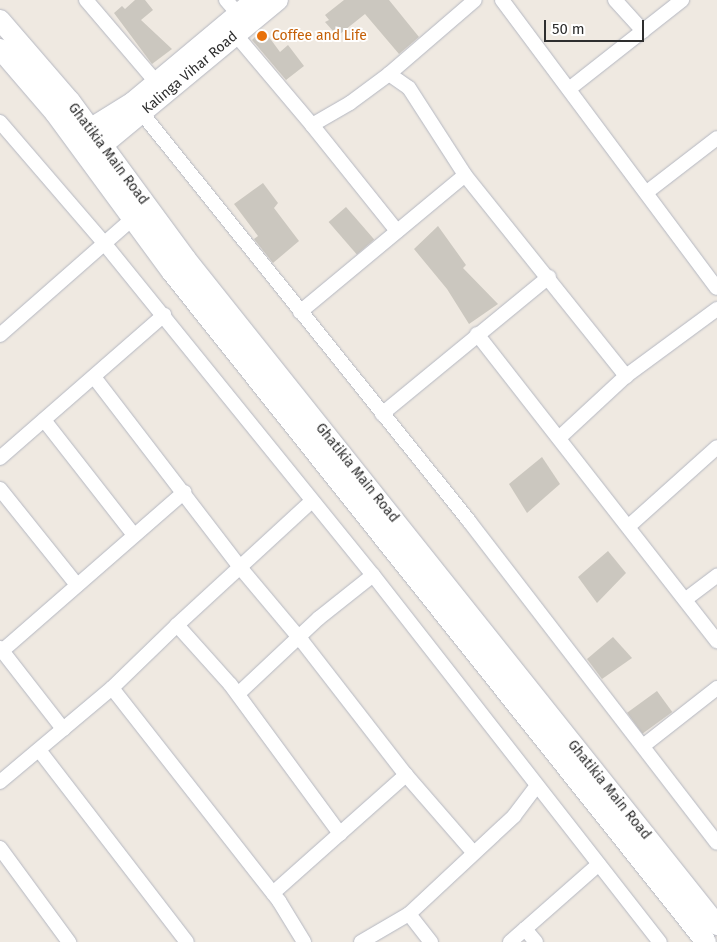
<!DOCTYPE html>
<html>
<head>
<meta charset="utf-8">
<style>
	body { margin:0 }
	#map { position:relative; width:717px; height:942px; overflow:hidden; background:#efe9e1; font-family:"Fira Sans",sans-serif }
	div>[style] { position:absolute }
	.building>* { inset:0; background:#cbc7bf; transform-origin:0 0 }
	.roads { filter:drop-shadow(0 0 1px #b4b7c1) drop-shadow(0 0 1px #b4b7c1) }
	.street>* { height:14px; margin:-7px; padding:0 7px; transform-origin:7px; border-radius:7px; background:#fff }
	.secondary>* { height:20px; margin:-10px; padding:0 10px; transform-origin:10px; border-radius:10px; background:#fff }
	.dots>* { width:14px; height:14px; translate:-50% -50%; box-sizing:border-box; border:2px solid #fff; border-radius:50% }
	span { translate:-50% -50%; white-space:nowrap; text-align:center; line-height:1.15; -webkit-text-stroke:4px #fff; paint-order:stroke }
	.food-label { font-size:14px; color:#c56008 }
	.left { translate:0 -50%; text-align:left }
	.street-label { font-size:14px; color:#2e2e2e }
	.scale { position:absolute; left:544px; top:20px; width:100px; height:22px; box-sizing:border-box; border:2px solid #2e2e2e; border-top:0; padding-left:6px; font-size:15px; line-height:18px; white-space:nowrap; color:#2e2e2e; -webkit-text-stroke:4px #fff; paint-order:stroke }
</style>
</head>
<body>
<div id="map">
	<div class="building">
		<i style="clip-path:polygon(135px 0,145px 0,153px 10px,141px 20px,172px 49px,152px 64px,114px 13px,122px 6px,125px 9px)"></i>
		<i style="clip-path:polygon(344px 0,389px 0,419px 37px,399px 54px,365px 14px,340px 34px,336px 28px,333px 31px,325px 22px,329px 20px,325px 15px)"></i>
		<i style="clip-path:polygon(263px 29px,280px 52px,288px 45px,304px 66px,286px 80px,252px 40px)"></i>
		<i style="clip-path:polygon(263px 183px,278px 203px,274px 208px,299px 241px,273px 263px,254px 239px,258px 236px,234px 204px)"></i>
		<i style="left:346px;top:207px;width:43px;height:23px;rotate:49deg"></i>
		<i style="clip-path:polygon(438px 226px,466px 265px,463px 268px,498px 304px,469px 324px,447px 289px,414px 249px)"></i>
		<i style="clip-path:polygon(542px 457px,560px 484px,527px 513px,509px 484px)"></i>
		<i style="clip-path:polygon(608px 551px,626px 573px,597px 603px,578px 577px)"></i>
		<i style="clip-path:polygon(613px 637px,632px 658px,602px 679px,587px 659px)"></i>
		<i style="left:657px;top:691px;width:26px;height:37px;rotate:54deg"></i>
	</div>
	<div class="roads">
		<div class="street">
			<i style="left:86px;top:0;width:108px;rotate:49.5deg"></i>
			<i style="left:226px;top:0;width:18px;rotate:49deg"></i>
			<i style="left:502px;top:0;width:359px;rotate:53.3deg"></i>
			<i style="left:615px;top:0;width:42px;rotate:47.9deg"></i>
			<i style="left:236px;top:35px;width:118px;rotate:49.8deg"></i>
			<i style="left:312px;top:125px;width:44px;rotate:-30.1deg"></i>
			<i style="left:350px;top:103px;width:49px;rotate:-36.6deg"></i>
			<i style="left:389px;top:74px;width:113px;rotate:-40.7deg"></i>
			<i style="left:389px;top:74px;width:24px;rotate:35deg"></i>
			<i style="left:409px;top:88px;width:103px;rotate:57.2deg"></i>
			<i style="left:465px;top:175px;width:258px;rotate:51.3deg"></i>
			<i style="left:626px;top:376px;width:113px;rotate:-36.4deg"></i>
			<i style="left:569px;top:89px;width:144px;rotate:-38.2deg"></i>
			<i style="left:137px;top:107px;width:531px;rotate:51.27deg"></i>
			<i style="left:469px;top:521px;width:406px;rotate:52.4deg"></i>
			<i style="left:0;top:122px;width:160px;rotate:49.3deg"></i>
			<i style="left:104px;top:243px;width:427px;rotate:51deg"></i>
			<i style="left:373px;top:575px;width:466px;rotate:52deg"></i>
			<i style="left:312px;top:125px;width:136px;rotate:51.3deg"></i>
			<i style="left:647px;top:192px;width:88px;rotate:-37.6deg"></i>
			<i style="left:300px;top:312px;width:214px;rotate:-39.7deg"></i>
			<i style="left:477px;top:334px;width:390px;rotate:52deg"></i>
			<i style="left:0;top:335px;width:185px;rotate:-41.3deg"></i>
			<i style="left:94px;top:377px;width:238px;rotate:52.5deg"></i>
			<i style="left:239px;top:566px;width:98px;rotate:50deg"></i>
			<i style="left:302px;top:641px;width:170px;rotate:52.2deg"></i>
			<i style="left:406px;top:775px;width:102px;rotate:49deg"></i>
			<i style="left:382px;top:414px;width:216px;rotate:-39.4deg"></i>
			<i style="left:44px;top:420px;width:146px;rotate:52deg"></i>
			<i style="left:559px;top:438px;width:91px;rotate:-42.8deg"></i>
			<i style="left:0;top:458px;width:218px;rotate:-41.1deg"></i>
			<i style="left:0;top:489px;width:123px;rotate:51.3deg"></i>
			<i style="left:629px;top:526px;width:118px;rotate:-41.9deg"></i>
			<i style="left:686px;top:599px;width:39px;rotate:-37deg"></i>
			<i style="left:177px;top:625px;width:183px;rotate:-42.6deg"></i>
			<i style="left:0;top:648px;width:103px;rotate:52.1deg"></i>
			<i style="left:2px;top:651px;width:242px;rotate:-41.1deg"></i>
			<i style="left:112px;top:688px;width:91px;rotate:-44.1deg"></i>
			<i style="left:177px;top:625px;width:79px;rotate:48.1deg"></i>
			<i style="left:230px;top:684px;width:186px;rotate:53.7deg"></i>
			<i style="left:238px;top:694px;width:111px;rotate:-43.2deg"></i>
			<i style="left:319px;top:618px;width:69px;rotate:-38.5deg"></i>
			<i style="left:643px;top:746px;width:94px;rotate:-38.1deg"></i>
			<i style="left:39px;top:750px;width:242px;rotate:52.4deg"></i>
			<i style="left:0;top:782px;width:146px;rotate:-40deg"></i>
			<i style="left:112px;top:688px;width:271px;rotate:51.9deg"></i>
			<i style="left:279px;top:901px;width:48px;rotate:58.6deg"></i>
			<i style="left:0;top:848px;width:117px;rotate:53.7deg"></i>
			<i style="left:273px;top:893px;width:178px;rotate:-41.6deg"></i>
			<i style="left:409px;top:914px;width:36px;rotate:52deg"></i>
			<i style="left:525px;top:929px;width:98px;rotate:-41.3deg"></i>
			<i style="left:361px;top:942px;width:56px;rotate:-30.3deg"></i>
			<i style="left:409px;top:914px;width:144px;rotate:-43deg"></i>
			<i style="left:514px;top:816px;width:38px;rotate:-53deg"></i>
			<i style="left:510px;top:942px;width:20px;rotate:-41deg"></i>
			<i style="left:525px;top:929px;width:17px;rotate:50deg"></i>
		</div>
		<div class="secondary">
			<i style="left:0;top:20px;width:107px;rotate:49.2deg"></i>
			<i style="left:70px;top:101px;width:196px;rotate:53.7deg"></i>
			<i style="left:186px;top:259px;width:852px;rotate:51.43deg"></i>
			<i style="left:0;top:49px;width:84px;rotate:49.3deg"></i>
			<i style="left:55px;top:113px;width:196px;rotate:53.7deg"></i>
			<i style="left:171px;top:271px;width:858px;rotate:51.43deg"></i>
			<i style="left:80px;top:135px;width:62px;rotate:-31.9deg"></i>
			<i style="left:133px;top:102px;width:159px;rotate:-39.9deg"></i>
			<i style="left:93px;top:153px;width:240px;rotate:-39.6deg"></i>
		</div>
	</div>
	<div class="dots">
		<i style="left:262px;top:36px;background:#e8710a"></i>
	</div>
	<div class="food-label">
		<span class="left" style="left:272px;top:36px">Coffee and Life</span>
	</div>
	<div class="street-label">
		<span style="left:190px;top:73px;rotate:-40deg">Kalinga Vihar Road</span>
		<span style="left:108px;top:154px;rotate:53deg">Ghatikia Main Road</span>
		<span style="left:357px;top:473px;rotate:51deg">Ghatikia Main Road</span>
		<span style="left:609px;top:790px;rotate:51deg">Ghatikia Main Road</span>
	</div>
	<div class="scale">50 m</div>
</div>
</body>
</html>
